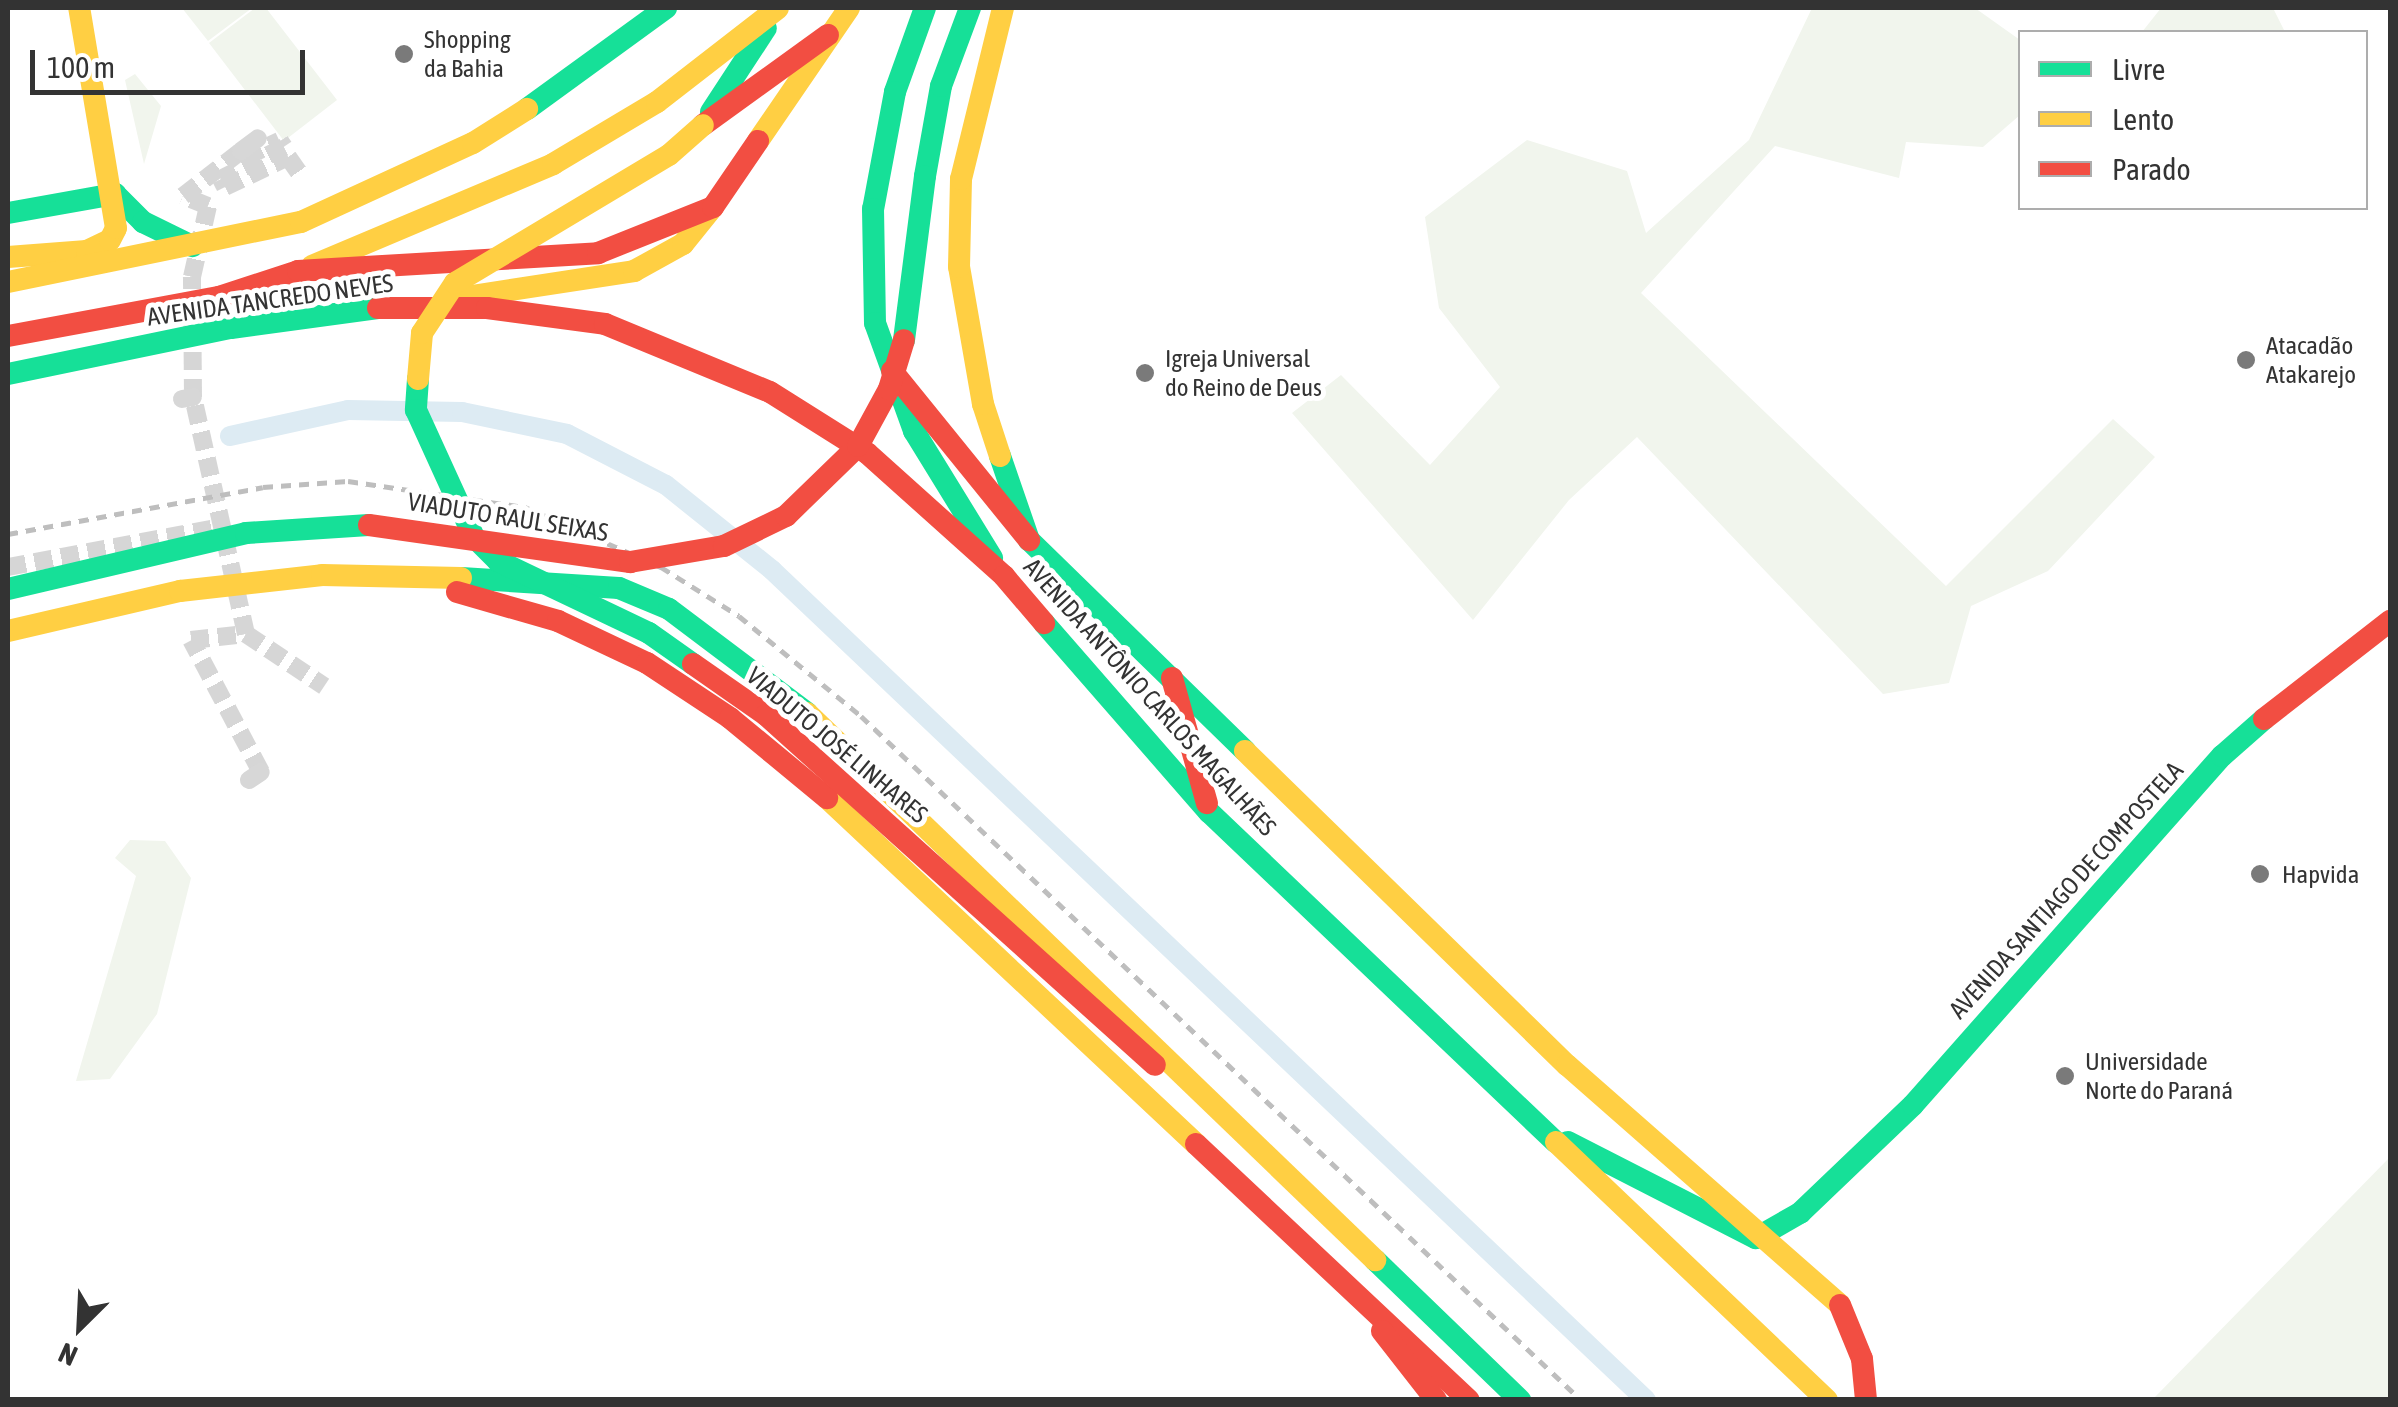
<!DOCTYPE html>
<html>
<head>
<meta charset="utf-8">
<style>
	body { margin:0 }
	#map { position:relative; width:2398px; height:1407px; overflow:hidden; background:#fff; font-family:"Asap Condensed",sans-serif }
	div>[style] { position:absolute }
	.green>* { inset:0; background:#f1f5ed }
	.canal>* { height:20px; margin:-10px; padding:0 10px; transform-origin:10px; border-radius:10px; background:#ddebf3 }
	.street-tunnel>* { height:18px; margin-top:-9px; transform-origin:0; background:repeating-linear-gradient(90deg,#d6d6d6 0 18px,transparent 0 27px) }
	.street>* { height:18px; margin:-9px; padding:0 9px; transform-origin:9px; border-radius:9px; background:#d7d7d7 }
	.fast>* { height:22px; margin:-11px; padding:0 11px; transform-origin:11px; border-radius:11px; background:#16e098 }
	.slow>* { height:22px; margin:-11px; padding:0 11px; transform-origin:11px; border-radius:11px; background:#ffcf43 }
	.jam>* { height:22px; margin:-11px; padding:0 11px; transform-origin:11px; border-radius:11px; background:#f24e42 }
	.rail>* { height:5px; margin-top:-2.5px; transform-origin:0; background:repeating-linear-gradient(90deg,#bebebe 0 10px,transparent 0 18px) }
	.fast-bridge>* { height:22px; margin:-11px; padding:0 11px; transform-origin:11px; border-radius:11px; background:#16e098 }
	.slow-bridge>* { height:22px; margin:-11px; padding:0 11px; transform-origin:11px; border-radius:11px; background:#ffcf43 }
	.jam-bridge>* { height:22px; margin:-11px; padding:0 11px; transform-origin:11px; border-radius:11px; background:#f24e42 }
	.dots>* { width:28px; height:28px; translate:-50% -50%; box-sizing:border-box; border:5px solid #fff; border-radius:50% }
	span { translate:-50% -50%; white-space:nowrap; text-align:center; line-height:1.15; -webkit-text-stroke:10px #fff; paint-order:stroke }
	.poi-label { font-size:25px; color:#333 }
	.left { translate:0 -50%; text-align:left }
	.street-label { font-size:25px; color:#333 }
	.frame { position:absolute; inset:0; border:10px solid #333; pointer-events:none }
	.legend { position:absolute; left:2018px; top:30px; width:350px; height:180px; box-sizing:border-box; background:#fff; border:2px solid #adadad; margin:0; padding:12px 18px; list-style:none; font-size:30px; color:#333 }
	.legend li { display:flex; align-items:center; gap:20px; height:50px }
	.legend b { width:50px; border:2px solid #adadad }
	.north { position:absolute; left:30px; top:1277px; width:100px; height:100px; -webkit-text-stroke:8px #fff; paint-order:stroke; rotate:204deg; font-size:28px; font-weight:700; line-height:40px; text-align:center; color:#333 }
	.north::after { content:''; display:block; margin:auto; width:35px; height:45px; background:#333; clip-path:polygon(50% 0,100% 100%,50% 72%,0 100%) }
	.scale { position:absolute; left:30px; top:50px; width:275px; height:45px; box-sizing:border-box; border:5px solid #333; border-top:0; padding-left:12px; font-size:30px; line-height:35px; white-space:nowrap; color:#333; -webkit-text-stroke:8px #fff; paint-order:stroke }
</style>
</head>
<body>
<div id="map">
	<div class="green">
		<i style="clip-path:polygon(182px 8px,252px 8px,208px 41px)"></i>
		<i style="clip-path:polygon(255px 8px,266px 8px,337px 100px,284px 141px,209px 43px)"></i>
		<i style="clip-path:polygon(1812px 8px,1975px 8px,2020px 40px,2020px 115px,1983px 147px,1906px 142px,1899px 178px,1775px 146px,1641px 293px,1946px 586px,2113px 419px,2155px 457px,2048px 571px,1971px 606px,1949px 683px,1883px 694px,1637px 437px,1569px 500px,1473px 620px,1292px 413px,1341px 375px,1430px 465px,1500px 387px,1439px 308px,1425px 217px,1527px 140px,1627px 171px,1646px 233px,1749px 140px)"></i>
		<i style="clip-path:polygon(2161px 8px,2273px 8px,2285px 32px,2142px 32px)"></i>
		<i style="clip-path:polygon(135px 74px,161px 106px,144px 164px,125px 80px)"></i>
		<i style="clip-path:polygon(130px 840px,165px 841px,191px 878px,157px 1014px,110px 1079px,76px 1081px,136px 876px,115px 858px)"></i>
		<i style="clip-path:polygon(2390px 1157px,2390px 1399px,2153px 1399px)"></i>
	</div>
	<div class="canal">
		<i style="left:230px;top:436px;width:121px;rotate:-12.4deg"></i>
		<i style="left:348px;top:410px;width:114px;rotate:1deg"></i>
		<i style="left:462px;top:412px;width:107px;rotate:11.8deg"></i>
		<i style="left:567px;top:434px;width:111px;rotate:27.3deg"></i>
		<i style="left:666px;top:485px;width:136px;rotate:38.7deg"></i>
		<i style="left:772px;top:570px;width:1205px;rotate:43.52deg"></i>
	</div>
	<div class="street-tunnel">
		<i style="left:8px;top:567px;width:218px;rotate:-10.6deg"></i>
		<i style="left:246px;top:634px;width:94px;rotate:33.7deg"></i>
		<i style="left:261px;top:772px;width:149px;rotate:-117.9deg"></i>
		<i style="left:191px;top:640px;width:55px;rotate:-6.2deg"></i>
		<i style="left:246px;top:634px;width:243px;rotate:-102.6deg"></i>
		<i style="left:193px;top:397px;width:120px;rotate:-90.5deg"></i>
		<i style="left:192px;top:277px;width:73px;rotate:-77.3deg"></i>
		<i style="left:208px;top:206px;width:27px;rotate:-158deg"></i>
		<i style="left:183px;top:196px;width:73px;rotate:-37.8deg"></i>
		<i style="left:241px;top:151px;width:7px;rotate:56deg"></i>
		<i style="left:245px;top:157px;width:38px;rotate:-25deg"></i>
		<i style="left:280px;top:141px;width:7px;rotate:56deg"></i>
		<i style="left:284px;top:147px;width:71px;rotate:153.1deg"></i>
		<i style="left:221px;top:179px;width:9px;rotate:63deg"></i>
		<i style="left:225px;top:187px;width:70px;rotate:-25.5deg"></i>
		<i style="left:288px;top:157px;width:24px;rotate:55deg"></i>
	</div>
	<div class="street">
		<i style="left:241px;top:151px;width:21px;rotate:-37deg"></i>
		<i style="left:182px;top:399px;width:11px;rotate:-10deg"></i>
		<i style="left:249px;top:780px;width:14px;rotate:-34deg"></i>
	</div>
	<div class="fast">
		<i style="left:925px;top:8px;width:89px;rotate:109.7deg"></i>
		<i style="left:895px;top:92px;width:119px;rotate:100.6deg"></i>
		<i style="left:873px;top:209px;width:114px;rotate:89deg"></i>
		<i style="left:875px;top:323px;width:115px;rotate:70.1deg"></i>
		<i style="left:914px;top:431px;width:149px;rotate:58.4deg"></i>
		<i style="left:527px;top:109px;width:172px;rotate:-36deg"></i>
		<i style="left:711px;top:112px;width:100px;rotate:-56.8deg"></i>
		<i style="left:925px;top:176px;width:91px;rotate:-79.9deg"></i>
		<i style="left:941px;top:86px;width:83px;rotate:-69.6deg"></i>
		<i style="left:115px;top:194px;width:40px;rotate:45deg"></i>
		<i style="left:143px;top:222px;width:55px;rotate:26.1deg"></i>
		<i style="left:8px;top:213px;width:109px;rotate:-10.1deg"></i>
		<i style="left:8px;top:374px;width:228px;rotate:-11.7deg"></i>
		<i style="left:231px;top:328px;width:148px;rotate:-7.7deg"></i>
		<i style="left:1000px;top:456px;width:89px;rotate:71deg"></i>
		<i style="left:1029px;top:540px;width:302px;rotate:44.3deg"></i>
		<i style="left:461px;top:578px;width:158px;rotate:3.6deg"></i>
		<i style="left:619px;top:588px;width:54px;rotate:22.8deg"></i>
		<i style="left:669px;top:609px;width:173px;rotate:37deg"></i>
		<i style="left:8px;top:589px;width:244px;rotate:-13.2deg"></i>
		<i style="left:246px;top:533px;width:123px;rotate:-3.7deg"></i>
		<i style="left:1044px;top:623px;width:251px;rotate:48.9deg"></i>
		<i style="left:1209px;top:812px;width:479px;rotate:43.6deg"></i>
		<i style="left:1568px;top:1142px;width:211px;rotate:27.1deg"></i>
		<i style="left:1756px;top:1238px;width:51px;rotate:-29.6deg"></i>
		<i style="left:1800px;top:1213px;width:156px;rotate:-43.7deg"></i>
		<i style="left:1913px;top:1105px;width:466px;rotate:-48.5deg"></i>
		<i style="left:2222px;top:756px;width:56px;rotate:-41.4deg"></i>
		<i style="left:1375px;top:1260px;width:202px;rotate:44deg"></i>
	</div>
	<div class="slow">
		<i style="left:758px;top:141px;width:161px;rotate:-55.6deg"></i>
		<i style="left:8px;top:257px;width:79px;rotate:-4.3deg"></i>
		<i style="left:87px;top:251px;width:25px;rotate:-26deg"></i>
		<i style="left:110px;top:240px;width:13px;rotate:-63deg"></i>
		<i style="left:116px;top:228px;width:223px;rotate:-99.5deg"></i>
		<i style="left:312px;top:266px;width:262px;rotate:-22.9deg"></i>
		<i style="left:553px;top:164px;width:121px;rotate:-30.8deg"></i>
		<i style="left:657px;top:102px;width:153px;rotate:-37.8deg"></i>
		<i style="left:8px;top:282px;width:299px;rotate:-11.6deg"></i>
		<i style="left:301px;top:222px;width:189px;rotate:-24.7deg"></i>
		<i style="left:473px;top:143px;width:64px;rotate:-32.2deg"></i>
		<i style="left:465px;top:297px;width:171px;rotate:-8.7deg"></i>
		<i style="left:634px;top:271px;width:56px;rotate:-28.9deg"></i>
		<i style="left:683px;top:244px;width:48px;rotate:-51deg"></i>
		<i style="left:1000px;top:456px;width:55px;rotate:-108.1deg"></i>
		<i style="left:983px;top:404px;width:139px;rotate:-99.9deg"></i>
		<i style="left:959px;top:267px;width:88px;rotate:-88.7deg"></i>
		<i style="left:961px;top:179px;width:176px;rotate:-76.2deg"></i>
		<i style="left:8px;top:631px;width:177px;rotate:-13.1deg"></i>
		<i style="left:180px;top:591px;width:143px;rotate:-6.4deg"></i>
		<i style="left:322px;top:575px;width:139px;rotate:1.2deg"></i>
		<i style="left:807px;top:713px;width:789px;rotate:43.92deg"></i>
		<i style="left:1245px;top:751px;width:450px;rotate:44.3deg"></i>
		<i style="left:1567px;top:1065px;width:363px;rotate:41.3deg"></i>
		<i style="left:827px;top:798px;width:506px;rotate:43.16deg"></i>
		<i style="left:1556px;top:1142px;width:374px;rotate:43.6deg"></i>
	</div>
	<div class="jam">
		<i style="left:703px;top:125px;width:154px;rotate:-35.8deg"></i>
		<i style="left:378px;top:308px;width:109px"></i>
		<i style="left:487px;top:308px;width:119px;rotate:7.7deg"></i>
		<i style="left:605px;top:324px;width:178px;rotate:22.4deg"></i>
		<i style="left:770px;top:392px;width:115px;rotate:32.2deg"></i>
		<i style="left:867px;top:453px;width:184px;rotate:41.9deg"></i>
		<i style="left:1004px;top:576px;width:62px;rotate:49.6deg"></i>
		<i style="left:8px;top:336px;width:215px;rotate:-10.5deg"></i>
		<i style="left:219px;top:297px;width:83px;rotate:-18.2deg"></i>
		<i style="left:298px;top:271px;width:301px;rotate:-3.4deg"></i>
		<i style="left:598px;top:253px;width:124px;rotate:-21.8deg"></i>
		<i style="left:713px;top:207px;width:80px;rotate:-55.7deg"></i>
		<i style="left:892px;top:371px;width:218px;rotate:51deg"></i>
		<i style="left:457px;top:592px;width:105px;rotate:16deg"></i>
		<i style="left:558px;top:621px;width:98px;rotate:25.3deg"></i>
		<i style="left:647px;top:663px;width:100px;rotate:33.5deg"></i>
		<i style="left:730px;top:718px;width:126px;rotate:39.5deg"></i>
		<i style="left:1172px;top:678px;width:130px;rotate:74.4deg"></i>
		<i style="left:2264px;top:719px;width:160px;rotate:-37.9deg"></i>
		<i style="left:1196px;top:1144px;width:374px;rotate:43.2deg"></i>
		<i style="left:1840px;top:1305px;width:58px;rotate:67.8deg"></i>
		<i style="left:1862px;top:1359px;width:41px;rotate:84.4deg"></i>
		<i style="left:1382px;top:1331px;width:88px;rotate:52deg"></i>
	</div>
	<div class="rail">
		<i style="left:8px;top:534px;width:259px;rotate:-10.4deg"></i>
		<i style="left:263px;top:487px;width:85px;rotate:-4deg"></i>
		<i style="left:348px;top:481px;width:179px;rotate:8.4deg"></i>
		<i style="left:525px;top:507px;width:149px;rotate:23.8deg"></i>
		<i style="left:661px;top:567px;width:92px;rotate:32.1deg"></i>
		<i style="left:739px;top:616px;width:158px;rotate:39.3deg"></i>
		<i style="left:861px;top:716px;width:993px;rotate:43.53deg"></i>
	</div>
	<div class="fast-bridge">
		<i style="left:904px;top:340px;width:165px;rotate:-82.7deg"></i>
		<i style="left:418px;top:379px;width:31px;rotate:94deg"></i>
		<i style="left:416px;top:410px;width:140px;rotate:65.5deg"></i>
		<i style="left:474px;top:537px;width:34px;rotate:45deg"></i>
		<i style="left:498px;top:561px;width:167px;rotate:25.5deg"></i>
		<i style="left:649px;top:633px;width:54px;rotate:35.2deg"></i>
	</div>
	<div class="slow-bridge">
		<i style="left:418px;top:379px;width:46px;rotate:-85deg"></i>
		<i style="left:422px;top:333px;width:60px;rotate:-56.6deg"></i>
		<i style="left:455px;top:283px;width:249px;rotate:-30.9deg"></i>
		<i style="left:669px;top:155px;width:45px;rotate:-41.4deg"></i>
	</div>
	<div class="jam-bridge">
		<i style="left:369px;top:525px;width:264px;rotate:8.1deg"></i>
		<i style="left:630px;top:562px;width:95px;rotate:-9.7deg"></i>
		<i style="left:724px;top:546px;width:69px;rotate:-25.8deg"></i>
		<i style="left:786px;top:516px;width:100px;rotate:-44.2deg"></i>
		<i style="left:858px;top:446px;width:65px;rotate:-61.5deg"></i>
		<i style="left:889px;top:389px;width:51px;rotate:-73deg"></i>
		<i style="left:693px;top:664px;width:89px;rotate:34.9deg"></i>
		<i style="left:766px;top:715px;width:523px;rotate:41.98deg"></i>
	</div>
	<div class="dots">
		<i style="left:404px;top:54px;background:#7a7a7a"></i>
		<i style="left:2246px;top:360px;background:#7a7a7a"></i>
		<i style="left:1145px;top:373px;background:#7a7a7a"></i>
		<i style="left:2260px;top:874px;background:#7a7a7a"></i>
		<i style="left:2065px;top:1076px;background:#7a7a7a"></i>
	</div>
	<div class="poi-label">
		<span class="left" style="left:424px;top:54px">Shopping<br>da Bahia</span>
		<span class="left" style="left:2266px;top:360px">Atacadão<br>Atakarejo</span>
		<span class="left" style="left:1165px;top:373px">Igreja Universal<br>do Reino de Deus</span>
		<span class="left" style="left:2282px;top:874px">Hapvida</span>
		<span class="left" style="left:2085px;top:1076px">Universidade<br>Norte do Paraná</span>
	</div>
	<div class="street-label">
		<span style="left:270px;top:300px;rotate:-8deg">AVENIDA TANCREDO NEVES</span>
		<span style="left:508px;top:517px;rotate:9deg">VIADUTO RAUL SEIXAS</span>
		<span style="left:1150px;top:697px;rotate:48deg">AVENIDA ANTÔNIO CARLOS MAGALHÃES</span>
		<span style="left:837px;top:745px;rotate:40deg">VIADUTO JOSÉ LINHARES</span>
		<span style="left:2066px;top:890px;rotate:-48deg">AVENIDA SANTIAGO DE COMPOSTELA</span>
	</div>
	<div class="frame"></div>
	<ul class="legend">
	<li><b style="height:12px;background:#16e098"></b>Livre</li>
	<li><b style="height:12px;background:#ffcf43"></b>Lento</li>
	<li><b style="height:12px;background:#f24e42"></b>Parado</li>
	</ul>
	<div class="north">N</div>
	<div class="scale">100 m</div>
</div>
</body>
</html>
